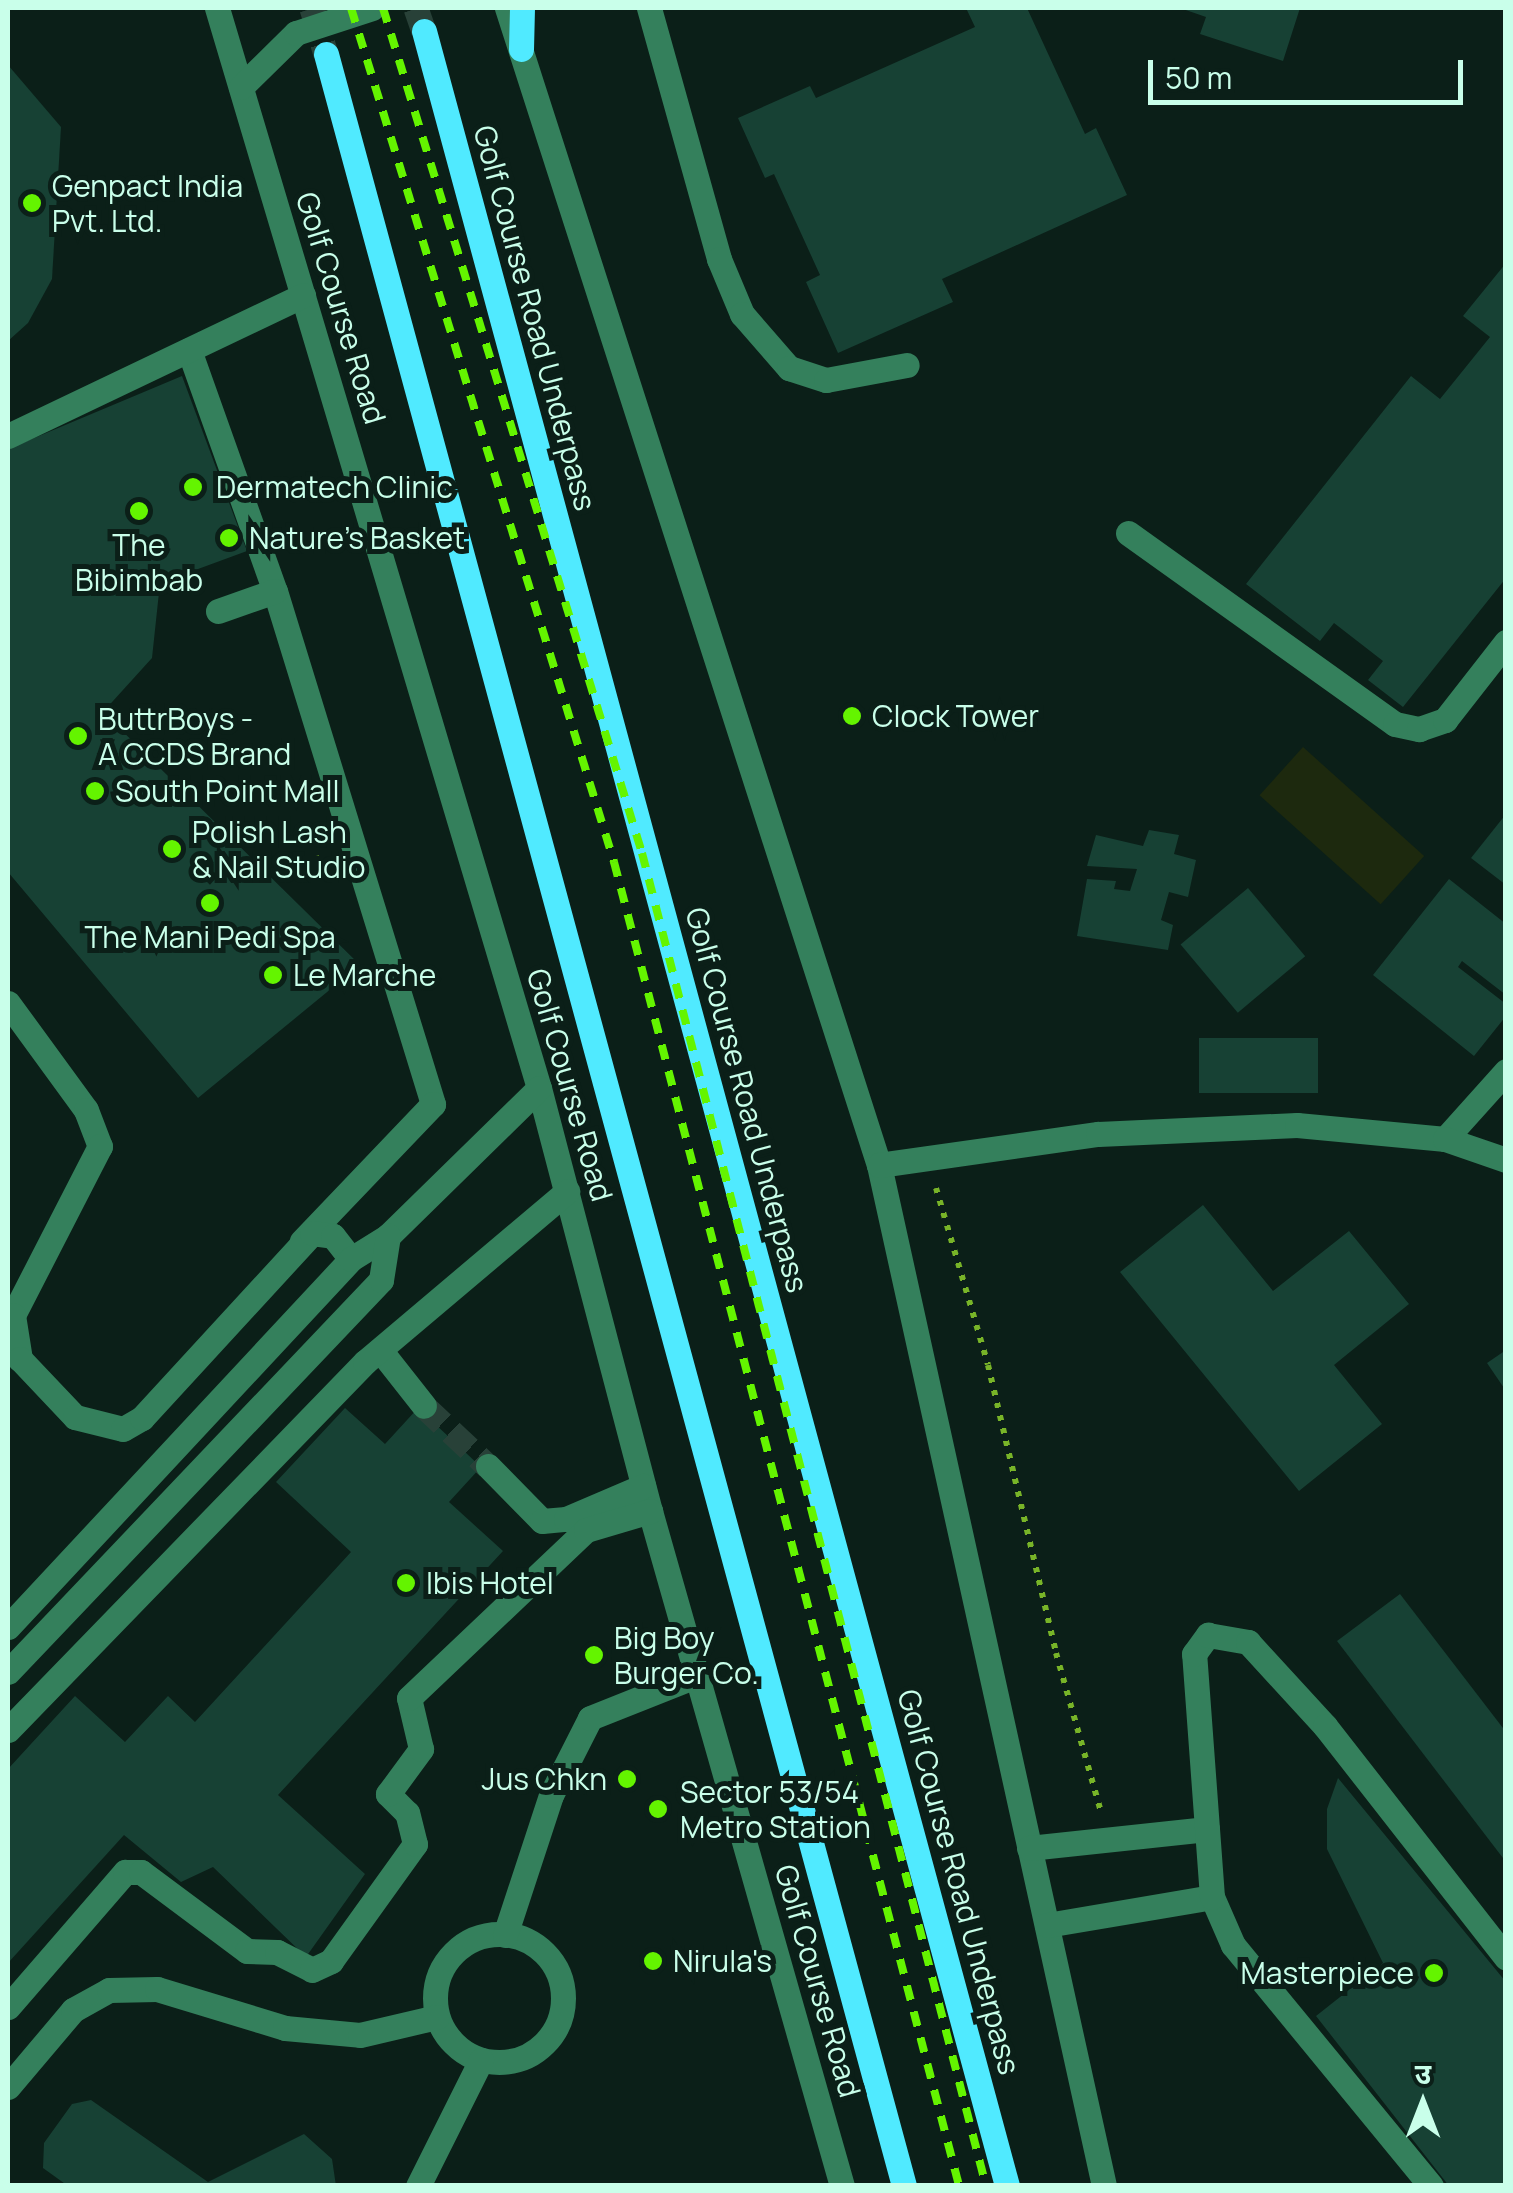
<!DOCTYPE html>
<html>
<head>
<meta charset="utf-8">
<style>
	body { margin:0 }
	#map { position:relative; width:1513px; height:2193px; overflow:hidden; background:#0b1f18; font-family:Manrope,"Noto Sans Devanagari",sans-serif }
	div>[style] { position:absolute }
	.green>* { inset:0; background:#1d290e; transform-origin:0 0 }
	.building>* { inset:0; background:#174134; transform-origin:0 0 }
	.minor-tunnel>* { height:25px; margin-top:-12.5px; transform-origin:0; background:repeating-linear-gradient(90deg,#284138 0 25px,transparent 0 37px) }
	.major-tunnel>* { height:25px; margin-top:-12.5px; transform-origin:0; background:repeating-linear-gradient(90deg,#284138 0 25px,transparent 0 37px) }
	.path>* { height:6px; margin-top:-3px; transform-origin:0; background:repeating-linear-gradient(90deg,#78b428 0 5px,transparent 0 13px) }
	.minor>* { height:25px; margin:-12.5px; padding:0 12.5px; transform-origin:12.5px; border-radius:12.5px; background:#34805c }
	.minor>.ring { margin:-12.5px; padding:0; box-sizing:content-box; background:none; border:25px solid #34805c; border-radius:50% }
	.major>* { height:25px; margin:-12.5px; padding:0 12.5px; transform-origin:12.5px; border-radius:12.5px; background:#50eaff }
	.rail>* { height:8px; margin-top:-4px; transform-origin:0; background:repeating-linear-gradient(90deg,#64f400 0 15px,transparent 0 27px) }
	.dots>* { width:28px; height:28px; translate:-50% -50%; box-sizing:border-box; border:5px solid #0b1f18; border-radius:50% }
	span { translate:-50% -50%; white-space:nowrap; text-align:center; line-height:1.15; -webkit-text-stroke:10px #0b1f18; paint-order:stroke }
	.poi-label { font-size:30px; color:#c9ffea }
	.left { translate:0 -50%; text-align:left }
	.right { translate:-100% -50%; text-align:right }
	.street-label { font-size:30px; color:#c9ffea }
	.frame { position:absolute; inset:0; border:10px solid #c9ffea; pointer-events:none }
	.north { position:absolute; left:1373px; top:2053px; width:100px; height:100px; -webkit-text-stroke:8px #0b1f18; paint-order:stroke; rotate:0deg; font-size:28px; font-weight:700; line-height:40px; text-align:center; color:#c9ffea }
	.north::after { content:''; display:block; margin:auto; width:35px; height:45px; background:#c9ffea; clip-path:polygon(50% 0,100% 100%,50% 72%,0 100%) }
	.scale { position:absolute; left:1148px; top:60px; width:315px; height:45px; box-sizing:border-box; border:5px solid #c9ffea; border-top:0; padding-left:12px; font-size:30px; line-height:35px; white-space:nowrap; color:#c9ffea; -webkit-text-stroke:8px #0b1f18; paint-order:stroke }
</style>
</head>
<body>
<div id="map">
	<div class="green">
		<i style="left:1303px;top:747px;width:163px;height:65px;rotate:42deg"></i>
	</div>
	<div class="building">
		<i style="clip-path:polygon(966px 8px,1027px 8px,1085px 134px,1096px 128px,1127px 195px,942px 279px,953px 302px,838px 353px,806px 282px,820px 275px,774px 174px,765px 178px,738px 118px,810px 86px,816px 98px,975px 27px)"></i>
		<i style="clip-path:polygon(1180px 8px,1300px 8px,1283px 61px,1200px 34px,1206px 17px)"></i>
		<i style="clip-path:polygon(8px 65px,61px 127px,52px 279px,28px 323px,8px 341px)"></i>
		<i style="clip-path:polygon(1506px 263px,1506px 578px,1403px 707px,1368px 680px,1383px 661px,1334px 623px,1320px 641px,1246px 584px,1411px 376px,1440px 399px,1490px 337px,1463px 316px)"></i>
		<i style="clip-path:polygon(182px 376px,247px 551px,160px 583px,152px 658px,103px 712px,360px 965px,198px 1098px,8px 872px,8px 449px)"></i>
		<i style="clip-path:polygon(1506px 814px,1506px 885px,1471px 858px)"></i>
		<i style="clip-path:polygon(1149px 830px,1179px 835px,1174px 854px,1196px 860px,1188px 897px,1169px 892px,1161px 920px,1173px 925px,1168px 950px,1077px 936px,1087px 879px,1116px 881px,1114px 889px,1130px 891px,1137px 869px,1087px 866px,1096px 835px,1143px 846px)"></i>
		<i style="clip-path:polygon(1449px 879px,1506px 924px,1506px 995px,1462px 961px,1458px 967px,1506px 1004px,1506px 1016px,1474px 1056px,1373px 975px)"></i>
		<i style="left:1248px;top:888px;width:89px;height:88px;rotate:50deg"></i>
		<i style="left:1199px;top:1038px;width:119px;height:55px"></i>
		<i style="clip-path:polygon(1203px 1205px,1273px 1291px,1349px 1231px,1409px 1304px,1334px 1365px,1382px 1424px,1299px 1491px,1120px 1272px)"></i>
		<i style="clip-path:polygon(1506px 1350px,1506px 1391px,1487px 1363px)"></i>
		<i style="clip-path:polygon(345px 1408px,385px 1444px,418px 1408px,481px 1467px,449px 1502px,503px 1551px,278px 1795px,365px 1874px,306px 1957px,213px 1867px,181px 1882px,124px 1835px,8px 1963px,8px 1769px,75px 1696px,125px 1742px,168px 1696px,195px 1722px,351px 1552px,276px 1482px)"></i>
		<i style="clip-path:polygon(1400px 1594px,1506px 1732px,1506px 1862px,1337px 1641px)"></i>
		<i style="clip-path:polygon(1338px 1778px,1506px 1982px,1506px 2186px,1449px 2186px,1316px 2016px,1383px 1963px,1327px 1849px,1327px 1809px)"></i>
		<i style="clip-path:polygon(91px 2100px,208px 2182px,304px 2134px,332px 2159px,336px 2186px,68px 2186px,43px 2168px,44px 2143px,72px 2104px)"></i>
	</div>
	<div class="minor-tunnel">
		<i style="left:424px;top:1406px;width:88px;rotate:43.2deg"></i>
	</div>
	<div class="major-tunnel">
		<i style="left:312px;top:8px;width:48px;rotate:73.1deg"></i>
		<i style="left:416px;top:8px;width:24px;rotate:71deg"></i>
	</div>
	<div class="path">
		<i style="left:264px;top:871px;width:63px;rotate:-12.9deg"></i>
		<i style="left:936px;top:1188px;width:184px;rotate:73.6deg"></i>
		<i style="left:988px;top:1365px;width:296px;rotate:76.7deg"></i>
		<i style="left:1056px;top:1653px;width:162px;rotate:74.2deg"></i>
	</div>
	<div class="minor">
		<i style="left:217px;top:8px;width:1127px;rotate:73.4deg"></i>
		<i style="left:539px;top:1088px;width:437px;rotate:75.3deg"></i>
		<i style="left:650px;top:1511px;width:702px;rotate:74.12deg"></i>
		<i style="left:507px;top:8px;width:1215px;rotate:72.18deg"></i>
		<i style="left:879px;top:1165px;width:1045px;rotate:77.57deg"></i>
		<i style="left:649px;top:8px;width:261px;rotate:74.4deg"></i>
		<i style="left:719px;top:259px;width:60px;rotate:67.3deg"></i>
		<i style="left:742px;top:314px;width:72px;rotate:49deg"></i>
		<i style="left:789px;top:368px;width:39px;rotate:18deg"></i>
		<i style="left:826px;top:380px;width:82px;rotate:-10.5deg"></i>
		<i style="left:241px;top:87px;width:77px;rotate:-44.5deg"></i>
		<i style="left:296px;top:33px;width:80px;rotate:-18.2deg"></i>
		<i style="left:189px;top:350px;width:256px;rotate:70.4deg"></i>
		<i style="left:275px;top:591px;width:537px;rotate:72.88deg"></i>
		<i style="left:433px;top:1104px;width:190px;rotate:133.7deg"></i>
		<i style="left:8px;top:436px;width:327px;rotate:-25.5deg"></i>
		<i style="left:1128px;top:533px;width:328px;rotate:35.6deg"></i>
		<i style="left:1395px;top:724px;width:25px;rotate:12deg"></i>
		<i style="left:1419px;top:729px;width:28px;rotate:-19deg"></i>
		<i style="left:1445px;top:720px;width:99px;rotate:-52deg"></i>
		<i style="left:218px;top:611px;width:60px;rotate:-19.3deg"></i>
		<i style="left:8px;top:1003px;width:132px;rotate:53.9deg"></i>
		<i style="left:86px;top:1110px;width:39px;rotate:69deg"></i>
		<i style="left:100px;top:1146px;width:190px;rotate:117.2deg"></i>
		<i style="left:13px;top:1315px;width:45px;rotate:81deg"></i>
		<i style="left:20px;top:1359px;width:80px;rotate:46.5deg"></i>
		<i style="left:75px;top:1417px;width:49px;rotate:14deg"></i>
		<i style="left:123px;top:1429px;width:22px;rotate:-30deg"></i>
		<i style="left:142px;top:1418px;width:251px;rotate:-47.4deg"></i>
		<i style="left:312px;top:1233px;width:21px;rotate:8deg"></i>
		<i style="left:333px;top:1236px;width:29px;rotate:52deg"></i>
		<i style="left:1445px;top:1139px;width:91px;rotate:-48.1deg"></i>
		<i style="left:879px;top:1165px;width:221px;rotate:-8.1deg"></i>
		<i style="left:1098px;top:1134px;width:199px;rotate:-2.6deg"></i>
		<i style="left:1297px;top:1125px;width:149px;rotate:5.4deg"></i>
		<i style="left:1445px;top:1139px;width:65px;rotate:19deg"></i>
		<i style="left:380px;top:1350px;width:71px;rotate:51.8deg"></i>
		<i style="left:488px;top:1466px;width:77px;rotate:45.5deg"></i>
		<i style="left:542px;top:1521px;width:24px;rotate:-5deg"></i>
		<i style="left:566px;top:1519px;width:84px;rotate:-23.2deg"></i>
		<i style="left:8px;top:1627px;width:503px;rotate:-47.01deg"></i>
		<i style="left:351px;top:1259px;width:44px;rotate:-31.9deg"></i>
		<i style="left:388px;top:1236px;width:211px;rotate:-44.4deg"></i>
		<i style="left:8px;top:1672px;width:541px;rotate:-46.42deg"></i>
		<i style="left:381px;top:1280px;width:45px;rotate:-81deg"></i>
		<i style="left:8px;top:1730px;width:513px;rotate:-45.87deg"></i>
		<i style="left:365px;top:1362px;width:265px;rotate:-40.2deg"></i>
		<i style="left:1029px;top:1848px;width:179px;rotate:-6.1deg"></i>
		<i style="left:1047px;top:1925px;width:167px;rotate:-9.6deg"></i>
		<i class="ring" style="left:435px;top:1934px;width:103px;height:103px"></i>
		<i style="left:505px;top:1935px;width:147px;rotate:-71.8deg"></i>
		<i style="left:551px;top:1795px;width:86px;rotate:-63.1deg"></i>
		<i style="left:590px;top:1718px;width:116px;rotate:-21.7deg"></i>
		<i style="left:8px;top:2007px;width:179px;rotate:-49.1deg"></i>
		<i style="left:125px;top:1872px;width:16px"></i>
		<i style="left:141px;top:1872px;width:132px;rotate:36.7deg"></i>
		<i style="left:247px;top:1951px;width:30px;rotate:2deg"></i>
		<i style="left:277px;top:1952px;width:39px;rotate:27deg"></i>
		<i style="left:312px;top:1970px;width:21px;rotate:-25deg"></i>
		<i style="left:331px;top:1961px;width:144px;rotate:-54.3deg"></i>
		<i style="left:415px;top:1844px;width:32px;rotate:-104deg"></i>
		<i style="left:407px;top:1813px;width:27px;rotate:-135deg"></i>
		<i style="left:388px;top:1794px;width:56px;rotate:-53.7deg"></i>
		<i style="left:421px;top:1749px;width:52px;rotate:-103.2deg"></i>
		<i style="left:409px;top:1698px;width:244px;rotate:-43.5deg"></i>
		<i style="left:586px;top:1530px;width:67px;rotate:-16.5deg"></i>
		<i style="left:8px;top:2087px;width:101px;rotate:-49.8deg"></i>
		<i style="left:73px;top:2010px;width:41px;rotate:-29.1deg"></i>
		<i style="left:109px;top:1990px;width:48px;rotate:-1.2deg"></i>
		<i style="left:157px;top:1989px;width:134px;rotate:16.9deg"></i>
		<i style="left:285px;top:2028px;width:75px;rotate:5.3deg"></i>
		<i style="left:360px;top:2035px;width:79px;rotate:-13.2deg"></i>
		<i style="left:418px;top:2186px;width:141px;rotate:-63.4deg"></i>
		<i style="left:1431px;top:2186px;width:312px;rotate:-129.4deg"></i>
		<i style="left:1233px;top:1945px;width:52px;rotate:-113.6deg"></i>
		<i style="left:1212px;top:1897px;width:244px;rotate:-94.2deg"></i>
		<i style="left:1194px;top:1654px;width:24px;rotate:-54deg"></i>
		<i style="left:1208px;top:1635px;width:41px;rotate:9.9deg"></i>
		<i style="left:1248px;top:1642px;width:114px;rotate:47.5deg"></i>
		<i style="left:1325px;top:1726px;width:294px;rotate:52deg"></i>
	</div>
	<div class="major">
		<i style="left:424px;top:31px;width:2232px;rotate:74.86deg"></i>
		<i style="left:521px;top:49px;width:41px;rotate:-88.6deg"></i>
		<i style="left:326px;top:54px;width:2209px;rotate:74.83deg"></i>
	</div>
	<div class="rail">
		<i style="left:351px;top:8px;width:894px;rotate:72.88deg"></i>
		<i style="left:614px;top:862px;width:1368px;rotate:75.39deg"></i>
		<i style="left:383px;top:8px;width:884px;rotate:72.96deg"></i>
		<i style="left:642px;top:853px;width:1377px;rotate:75.53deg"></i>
	</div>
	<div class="dots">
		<i style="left:32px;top:203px;background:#64f400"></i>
		<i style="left:193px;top:487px;background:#64f400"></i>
		<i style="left:139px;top:511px;background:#64f400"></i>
		<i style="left:229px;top:538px;background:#64f400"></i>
		<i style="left:852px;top:716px;background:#64f400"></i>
		<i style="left:78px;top:736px;background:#64f400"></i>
		<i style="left:95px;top:791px;background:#64f400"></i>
		<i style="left:172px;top:849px;background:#64f400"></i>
		<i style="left:210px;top:903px;background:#64f400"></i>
		<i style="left:273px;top:975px;background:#64f400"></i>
		<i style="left:406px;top:1583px;background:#64f400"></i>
		<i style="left:594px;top:1655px;background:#64f400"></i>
		<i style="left:627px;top:1779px;background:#64f400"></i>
		<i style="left:658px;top:1809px;background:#64f400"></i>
		<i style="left:653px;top:1961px;background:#64f400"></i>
		<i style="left:1434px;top:1973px;background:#64f400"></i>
	</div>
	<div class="poi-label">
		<span class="left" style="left:52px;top:203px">Genpact India<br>Pvt. Ltd.</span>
		<span class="left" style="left:216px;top:487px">Dermatech Clinic</span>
		<span class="left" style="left:249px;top:538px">Nature's Basket</span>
		<span style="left:139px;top:562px">The<br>Bibimbab</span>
		<span class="left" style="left:872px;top:716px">Clock Tower</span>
		<span class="left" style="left:98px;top:736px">ButtrBoys -<br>A CCDS Brand</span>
		<span class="left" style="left:115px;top:791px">South Point Mall</span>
		<span class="left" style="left:192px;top:849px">Polish Lash<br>&amp; Nail Studio</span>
		<span style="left:210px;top:937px">The Mani Pedi Spa</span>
		<span class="left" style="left:293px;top:975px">Le Marche</span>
		<span class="left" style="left:426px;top:1583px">Ibis Hotel</span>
		<span class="left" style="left:614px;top:1655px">Big Boy<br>Burger Co.</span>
		<span class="right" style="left:607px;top:1779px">Jus Chkn</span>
		<span class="left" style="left:680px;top:1809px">Sector 53/54<br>Metro Station</span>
		<span class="left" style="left:673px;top:1961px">Nirula's</span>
		<span class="right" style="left:1414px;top:1973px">Masterpiece</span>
	</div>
	<div class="street-label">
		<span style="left:341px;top:308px;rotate:73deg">Golf Course Road</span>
		<span style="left:535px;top:318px;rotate:75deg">Golf Course Road Underpass</span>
		<span style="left:570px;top:1085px;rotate:74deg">Golf Course Road</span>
		<span style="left:747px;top:1100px;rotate:75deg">Golf Course Road Underpass</span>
		<span style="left:959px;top:1882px;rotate:75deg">Golf Course Road Underpass</span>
		<span style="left:818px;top:1981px;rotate:74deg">Golf Course Road</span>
	</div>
	<div class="frame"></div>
	<div class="north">उ</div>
	<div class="scale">50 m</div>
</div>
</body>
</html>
